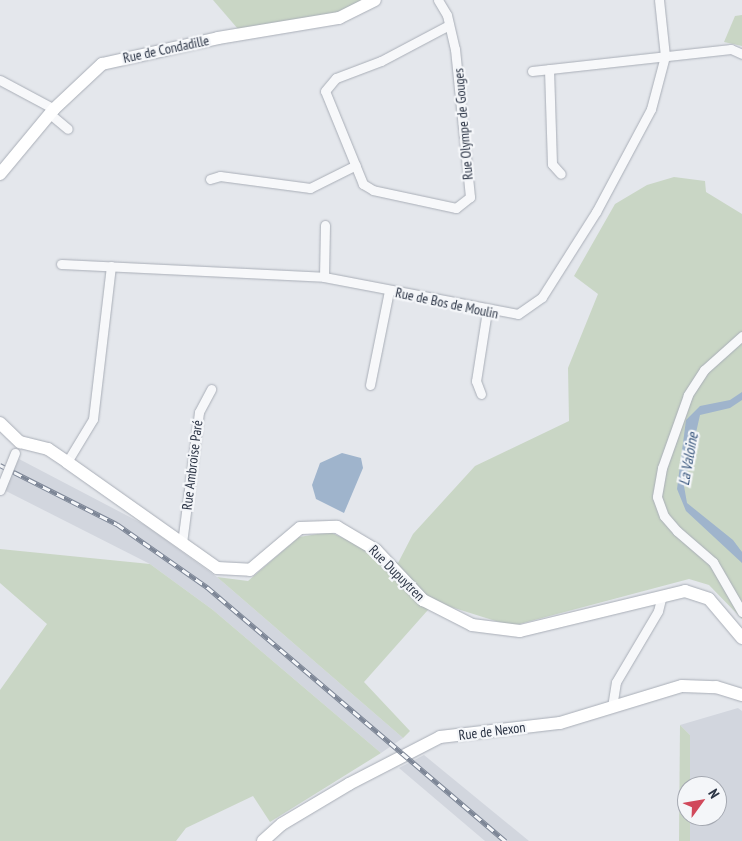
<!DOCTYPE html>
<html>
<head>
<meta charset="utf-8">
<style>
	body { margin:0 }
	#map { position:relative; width:742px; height:841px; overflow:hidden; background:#e4e7ec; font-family:"PT Sans Narrow",sans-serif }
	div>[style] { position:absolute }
	.built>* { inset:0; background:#d2d6de }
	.green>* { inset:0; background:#c9d6c5 }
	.water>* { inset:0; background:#9fb4cc }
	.roads { filter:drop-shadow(0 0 1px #a9aeb7) drop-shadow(0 0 1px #a9aeb7) }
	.street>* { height:9px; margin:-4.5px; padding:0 4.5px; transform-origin:4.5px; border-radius:4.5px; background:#f7f8fa }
	.secondary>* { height:12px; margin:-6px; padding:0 6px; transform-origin:6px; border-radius:6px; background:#fff }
	.rail>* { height:4.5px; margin-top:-2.25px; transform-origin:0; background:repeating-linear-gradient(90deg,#f4f6f9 0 8px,#7d8696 0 16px); box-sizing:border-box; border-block:1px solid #7d8696 }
	.bridges { filter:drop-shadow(0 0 1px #a9aeb7) drop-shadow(0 0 1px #a9aeb7) }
	.street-bridge>* { height:9px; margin:-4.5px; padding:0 4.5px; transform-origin:4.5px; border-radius:4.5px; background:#f7f8fa }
	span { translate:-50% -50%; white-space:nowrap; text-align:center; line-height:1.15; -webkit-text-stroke:4.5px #f4f6f9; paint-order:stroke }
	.street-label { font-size:14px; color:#2b3445 }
	.water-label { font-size:15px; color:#34527a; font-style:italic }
	.north { position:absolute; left:677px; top:776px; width:50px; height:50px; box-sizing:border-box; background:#f4f6f9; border:1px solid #a4a8b1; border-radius:50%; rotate:58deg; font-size:14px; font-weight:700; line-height:20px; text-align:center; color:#2b3445 }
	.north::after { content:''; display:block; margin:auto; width:18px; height:22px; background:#d1495b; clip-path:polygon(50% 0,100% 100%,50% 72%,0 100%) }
</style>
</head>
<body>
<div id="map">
	<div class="built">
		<i style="clip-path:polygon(19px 459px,145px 525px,217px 577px,403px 738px,381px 753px,213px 610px,150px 564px,4px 490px)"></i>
		<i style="clip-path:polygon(738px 708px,742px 711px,742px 841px,690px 841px,690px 816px,717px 816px,717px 786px,690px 786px,690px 735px,680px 725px)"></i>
		<i style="clip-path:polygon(424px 755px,529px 841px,485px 841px,399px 768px)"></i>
	</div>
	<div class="green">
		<i style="clip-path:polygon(213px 0,368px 0,342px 13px,238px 29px)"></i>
		<i style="clip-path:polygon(742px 15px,742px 46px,724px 42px,735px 16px)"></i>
		<i style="clip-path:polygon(674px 177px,705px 181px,706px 192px,742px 214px,742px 619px,709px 585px,689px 579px,512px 626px,435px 602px,364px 682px,410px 731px,403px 738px,217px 577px,248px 581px,299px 537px,330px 532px,398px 563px,413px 534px,475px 466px,569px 421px,568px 368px,598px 294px,574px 276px,615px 204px,647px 185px)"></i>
		<i style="clip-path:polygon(0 549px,150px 564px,213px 610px,381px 753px,270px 822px,253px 796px,186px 828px,176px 841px,0 841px,0 690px,47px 624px,0 583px)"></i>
		<i style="clip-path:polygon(680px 725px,690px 735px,690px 841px,679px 841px)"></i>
	</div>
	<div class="water">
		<i style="clip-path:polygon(742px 392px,742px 400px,730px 408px,700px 415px,684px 486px,687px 503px,733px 540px,742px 552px,742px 563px,686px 511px,677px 489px,686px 420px,700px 406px,730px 400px)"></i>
		<i style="clip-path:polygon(342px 453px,361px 458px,363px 468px,344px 513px,316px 499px,312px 485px,320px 463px)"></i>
	</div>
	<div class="roads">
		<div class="street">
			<i style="left:438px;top:0;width:17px;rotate:59deg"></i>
			<i style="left:447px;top:15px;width:35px;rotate:77deg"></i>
			<i style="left:455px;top:49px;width:149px;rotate:84.2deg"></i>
			<i style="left:470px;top:197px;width:18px;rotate:142deg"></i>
			<i style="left:456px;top:208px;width:85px;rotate:-167.8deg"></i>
			<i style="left:373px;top:190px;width:12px;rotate:-149deg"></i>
			<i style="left:363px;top:184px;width:100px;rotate:-112.2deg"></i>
			<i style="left:325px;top:91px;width:17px;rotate:-50deg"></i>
			<i style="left:336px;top:78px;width:48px;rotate:-20.7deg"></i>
			<i style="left:381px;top:61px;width:77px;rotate:-27.9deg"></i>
			<i style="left:549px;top:69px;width:95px;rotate:88.2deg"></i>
			<i style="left:552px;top:164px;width:13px;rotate:48deg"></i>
			<i style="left:532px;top:71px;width:200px;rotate:-6.3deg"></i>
			<i style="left:731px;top:49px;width:12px;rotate:24deg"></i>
			<i style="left:0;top:80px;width:61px;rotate:28.2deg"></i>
			<i style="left:50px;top:114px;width:23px;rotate:40deg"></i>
			<i style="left:210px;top:179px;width:10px;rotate:-17deg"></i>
			<i style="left:220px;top:176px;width:91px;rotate:7.6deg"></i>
			<i style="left:310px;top:188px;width:51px;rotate:-26.6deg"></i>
			<i style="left:61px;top:264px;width:263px;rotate:2.8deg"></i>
			<i style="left:324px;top:277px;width:197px;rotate:10.8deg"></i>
			<i style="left:518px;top:314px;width:29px;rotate:-35deg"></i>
			<i style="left:542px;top:297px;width:101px;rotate:-57.6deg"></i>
			<i style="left:596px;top:212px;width:117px;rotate:-61.9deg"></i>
			<i style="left:651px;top:109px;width:55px;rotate:-75.2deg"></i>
			<i style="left:665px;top:56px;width:56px;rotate:-96.1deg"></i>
			<i style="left:324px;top:277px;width:52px;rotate:-88.9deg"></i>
			<i style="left:742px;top:336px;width:51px;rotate:138.2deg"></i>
			<i style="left:704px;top:370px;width:30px;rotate:123deg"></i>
			<i style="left:688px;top:395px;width:77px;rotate:109.6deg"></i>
			<i style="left:662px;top:468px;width:29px;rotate:100deg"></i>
			<i style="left:657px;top:497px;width:20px;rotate:70deg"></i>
			<i style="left:664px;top:516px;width:20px;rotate:49deg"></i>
			<i style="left:677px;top:531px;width:48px;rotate:40.7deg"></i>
			<i style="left:713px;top:562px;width:58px;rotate:59.9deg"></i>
			<i style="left:370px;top:385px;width:96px;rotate:-78.6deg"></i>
			<i style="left:481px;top:394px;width:14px;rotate:-111deg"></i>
			<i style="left:476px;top:381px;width:71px;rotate:-81.1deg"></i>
			<i style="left:67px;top:462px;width:50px;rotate:-58.8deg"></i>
			<i style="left:93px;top:419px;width:154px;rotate:-83.3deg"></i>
			<i style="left:182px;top:543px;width:132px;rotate:-82.6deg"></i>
			<i style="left:199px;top:412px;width:26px;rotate:-62deg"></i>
			<i style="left:612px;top:707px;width:25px;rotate:-81deg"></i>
			<i style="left:616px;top:682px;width:82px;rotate:-59.4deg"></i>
			<i style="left:658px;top:611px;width:16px;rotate:-76deg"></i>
		</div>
		<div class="secondary">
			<i style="left:0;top:174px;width:85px;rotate:-50.3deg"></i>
			<i style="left:54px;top:109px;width:66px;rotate:-43.2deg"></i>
			<i style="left:102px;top:64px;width:119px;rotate:-12.6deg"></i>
			<i style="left:218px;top:38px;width:123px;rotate:-9.4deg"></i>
			<i style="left:339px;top:18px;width:40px;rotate:-26.6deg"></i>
			<i style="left:0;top:423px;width:28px;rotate:44deg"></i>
			<i style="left:20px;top:442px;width:29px;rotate:14deg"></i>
			<i style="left:48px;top:449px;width:23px;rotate:34deg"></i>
			<i style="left:67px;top:462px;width:184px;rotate:35.2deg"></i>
			<i style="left:217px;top:568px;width:33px;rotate:3deg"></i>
			<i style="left:250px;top:570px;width:65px;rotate:-40deg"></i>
			<i style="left:300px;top:528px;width:37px;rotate:-2deg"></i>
			<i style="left:337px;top:527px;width:45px;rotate:30.5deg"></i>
			<i style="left:376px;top:550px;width:69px;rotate:46.8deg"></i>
			<i style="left:423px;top:600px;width:55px;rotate:27deg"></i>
			<i style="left:472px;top:625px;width:48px;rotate:7.1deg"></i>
			<i style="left:520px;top:631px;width:170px;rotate:-13.6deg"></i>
			<i style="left:685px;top:591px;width:25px;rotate:18deg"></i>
			<i style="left:709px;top:599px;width:51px;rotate:49.8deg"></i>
			<i style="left:263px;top:841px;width:25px;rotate:-42deg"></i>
			<i style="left:282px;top:824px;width:78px;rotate:-30.8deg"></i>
			<i style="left:349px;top:784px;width:102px;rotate:-27.3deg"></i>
			<i style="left:440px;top:737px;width:121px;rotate:-6.7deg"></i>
			<i style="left:560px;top:723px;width:127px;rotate:-16.9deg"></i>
			<i style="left:682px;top:686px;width:34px;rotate:2deg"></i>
			<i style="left:716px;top:687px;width:27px;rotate:17deg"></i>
		</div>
	</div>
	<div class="rail">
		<i style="left:0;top:465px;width:131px;rotate:26.8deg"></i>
		<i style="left:117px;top:524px;width:110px;rotate:35deg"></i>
		<i style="left:207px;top:587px;width:392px;rotate:40.4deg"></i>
	</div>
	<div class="bridges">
		<div class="street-bridge">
			<i style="left:0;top:490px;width:40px;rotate:-68deg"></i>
		</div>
	</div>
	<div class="street-label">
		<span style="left:166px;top:49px;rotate:-12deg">Rue de Condadille</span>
		<span style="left:463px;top:124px;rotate:-95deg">Rue Olympe de Gouges</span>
		<span style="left:447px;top:303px;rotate:12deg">Rue de Bos de Moulin</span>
		<span style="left:192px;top:465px;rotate:-83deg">Rue Ambroise Paré</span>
		<span style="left:397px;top:573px;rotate:45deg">Rue Dupuytren</span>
		<span style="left:492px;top:731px;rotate:-7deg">Rue de Nexon</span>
	</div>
	<div class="water-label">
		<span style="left:688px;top:459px;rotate:-80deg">La Valoine</span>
	</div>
	<div class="north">N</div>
</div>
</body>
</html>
